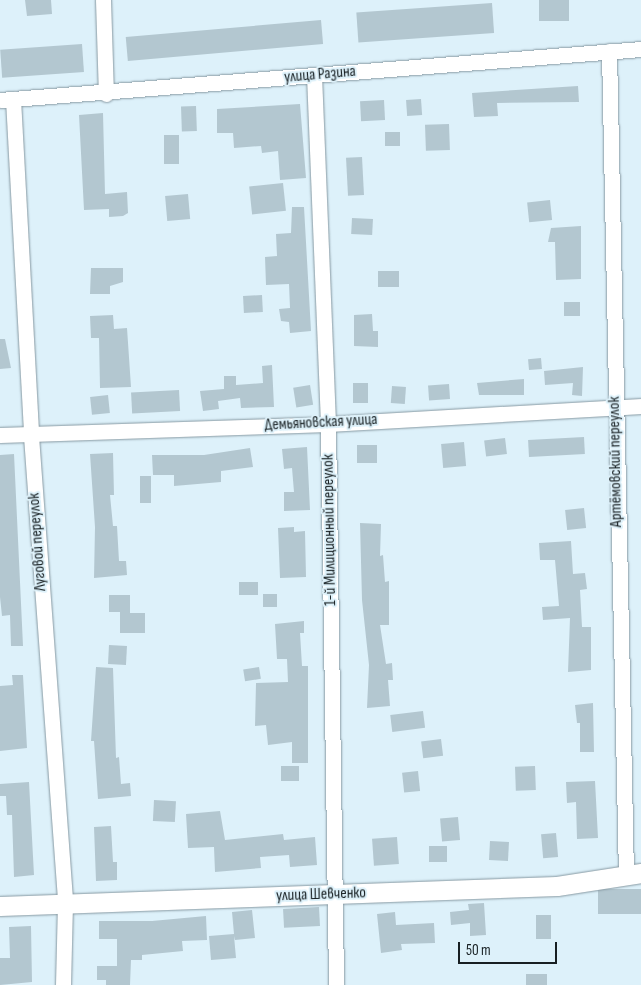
<!DOCTYPE html>
<html>
<head>
<meta charset="utf-8">
<style>
	body { margin:0 }
	#map { position:relative; width:641px; height:985px; overflow:hidden; background:#ddf1fa; font-family:"Sofia Sans Condensed",sans-serif }
	div>[style] { position:absolute }
	.building>* { inset:0; background:#b3c7d0; transform-origin:0 0 }
	.roads { filter:drop-shadow(0 0 1px #8799a2) drop-shadow(0 0 1px #8799a2) }
	.minor>* { height:15px; margin:-7.5px; padding:0 7.5px; transform-origin:7.5px; border-radius:7.5px; background:#fff }
	.tertiary>* { height:19px; margin:-9.5px; padding:0 9.5px; transform-origin:9.5px; border-radius:9.5px; background:#fff }
	span { translate:-50% -50%; white-space:nowrap; text-align:center; line-height:1.15; -webkit-text-stroke:4px #ddf1fa; paint-order:stroke }
	.street-label { font-size:16px; color:#171f22 }
	.scale { position:absolute; left:458px; top:942px; width:99px; height:22px; box-sizing:border-box; border:2px solid #171f22; border-top:0; padding-left:6px; font-size:15px; line-height:18px; white-space:nowrap; color:#171f22; -webkit-text-stroke:4px #ddf1fa; paint-order:stroke }
</style>
</head>
<body>
<div id="map">
	<div class="building">
		<i style="clip-path:polygon(25px 0,51px 0,52px 14px,27px 16px)"></i>
		<i style="left:539px;top:0;width:30px;height:21px"></i>
		<i style="left:492px;top:3px;width:30px;height:136px;rotate:86deg"></i>
		<i style="left:321px;top:20px;width:24px;height:196px;rotate:85deg"></i>
		<i style="left:82px;top:44px;width:28px;height:82px;rotate:86deg"></i>
		<i style="clip-path:polygon(578px 86px,579px 102px,497px 103px,498px 116px,474px 117px,472px 93px)"></i>
		<i style="left:421px;top:99px;width:16px;height:15px;rotate:86deg"></i>
		<i style="left:384px;top:100px;width:20px;height:24px;rotate:87deg"></i>
		<i style="clip-path:polygon(300px 104px,306px 178px,280px 180px,278px 151px,262px 153px,261px 146px,234px 148px,233px 133px,217px 133px,217px 109px)"></i>
		<i style="left:196px;top:106px;width:25px;height:15px;rotate:88deg"></i>
		<i style="clip-path:polygon(103px 113px,105px 194px,127px 192px,128px 213px,123px 216px,109px 217px,109px 209px,84px 210px,79px 115px)"></i>
		<i style="left:449px;top:124px;width:26px;height:24px;rotate:88deg"></i>
		<i style="left:385px;top:132px;width:15px;height:14px"></i>
		<i style="left:164px;top:135px;width:15px;height:29px"></i>
		<i style="left:362px;top:157px;width:38px;height:16px;rotate:87deg"></i>
		<i style="left:283px;top:183px;width:28px;height:34px;rotate:84deg"></i>
		<i style="left:188px;top:194px;width:25px;height:23px;rotate:85deg"></i>
		<i style="left:550px;top:200px;width:20px;height:23px;rotate:84deg"></i>
		<i style="clip-path:polygon(292px 207px,304px 207px,311px 331px,290px 333px,289px 322px,281px 321px,279px 309px,290px 308px,289px 284px,266px 285px,265px 257px,277px 256px,276px 234px,291px 233px)"></i>
		<i style="left:352px;top:218px;width:21px;height:16px;rotate:3deg"></i>
		<i style="clip-path:polygon(581px 226px,581px 279px,556px 280px,555px 242px,548px 242px,551px 228px)"></i>
		<i style="clip-path:polygon(91px 268px,123px 268px,123px 282px,110px 286px,110px 294px,90px 294px)"></i>
		<i style="left:378px;top:271px;width:21px;height:16px"></i>
		<i style="left:262px;top:295px;width:17px;height:19px;rotate:87deg"></i>
		<i style="left:580px;top:302px;width:14px;height:16px;rotate:90deg"></i>
		<i style="clip-path:polygon(372px 314px,373px 331px,378px 331px,378px 347px,354px 346px,354px 315px)"></i>
		<i style="clip-path:polygon(113px 315px,114px 329px,127px 328px,131px 387px,100px 388px,99px 338px,91px 338px,90px 316px)"></i>
		<i style="clip-path:polygon(0 339px,5px 339px,11px 368px,0 369px)"></i>
		<i style="left:541px;top:358px;width:11px;height:13px;rotate:85deg"></i>
		<i style="clip-path:polygon(272px 365px,274px 407px,241px 408px,240px 398px,218px 401px,219px 409px,203px 411px,200px 391px,224px 389px,224px 376px,236px 376px,236px 385px,263px 383px,262px 366px)"></i>
		<i style="clip-path:polygon(583px 367px,582px 396px,572px 395px,573px 383px,545px 385px,544px 371px)"></i>
		<i style="clip-path:polygon(524px 379px,524px 395px,479px 395px,477px 383px)"></i>
		<i style="left:368px;top:383px;width:20px;height:15px;rotate:90deg"></i>
		<i style="left:449px;top:384px;width:15px;height:21px;rotate:86deg"></i>
		<i style="left:310px;top:385px;width:20px;height:17px;rotate:81deg"></i>
		<i style="left:392px;top:386px;width:14px;height:17px;rotate:4deg"></i>
		<i style="left:179px;top:390px;width:21px;height:48px;rotate:87deg"></i>
		<i style="left:108px;top:395px;width:18px;height:18px;rotate:84deg"></i>
		<i style="left:584px;top:437px;width:17px;height:56px;rotate:87deg"></i>
		<i style="left:505px;top:438px;width:16px;height:21px;rotate:83deg"></i>
		<i style="left:464px;top:442px;width:24px;height:23px;rotate:85deg"></i>
		<i style="left:357px;top:445px;width:20px;height:18px"></i>
		<i style="clip-path:polygon(307px 447px,310px 510px,284px 511px,284px 492px,294px 492px,292px 468px,284px 469px,282px 449px)"></i>
		<i style="clip-path:polygon(250px 448px,253px 467px,221px 471px,221px 482px,174px 486px,174px 475px,153px 475px,152px 455px,204px 455px)"></i>
		<i style="clip-path:polygon(113px 453px,114px 495px,110px 495px,113px 526px,117px 526px,119px 561px,126px 561px,127px 575px,94px 578px,95px 527px,90px 454px)"></i>
		<i style="clip-path:polygon(14px 454px,23px 646px,11px 646px,10px 615px,2px 616px,0 597px,0 455px)"></i>
		<i style="left:140px;top:476px;width:11px;height:27px"></i>
		<i style="left:584px;top:508px;width:20px;height:19px;rotate:84deg"></i>
		<i style="clip-path:polygon(360px 523px,381px 524px,380px 556px,383px 555px,385px 582px,389px 581px,389px 625px,380px 625px,386px 664px,392px 663px,393px 680px,388px 680px,390px 706px,367px 708px,369px 665px,362px 600px)"></i>
		<i style="clip-path:polygon(294px 527px,294px 532px,305px 531px,306px 577px,280px 578px,278px 528px)"></i>
		<i style="clip-path:polygon(571px 541px,573px 574px,585px 573px,587px 589px,580px 590px,582px 627px,591px 627px,591px 670px,568px 672px,570px 618px,543px 620px,542px 607px,559px 606px,555px 560px,540px 560px,539px 543px)"></i>
		<i style="left:239px;top:582px;width:19px;height:13px"></i>
		<i style="left:263px;top:594px;width:14px;height:13px"></i>
		<i style="clip-path:polygon(109px 595px,130px 595px,130px 613px,145px 613px,145px 633px,120px 633px,120px 612px,109px 612px)"></i>
		<i style="clip-path:polygon(304px 621px,304px 633px,300px 633px,302px 666px,308px 666px,308px 763px,292px 763px,292px 742px,268px 745px,266px 725px,255px 726px,256px 683px,288px 682px,287px 659px,277px 659px,275px 624px)"></i>
		<i style="left:109px;top:645px;width:18px;height:19px;rotate:3deg"></i>
		<i style="clip-path:polygon(96px 667px,113px 668px,116px 758px,119px 757px,121px 784px,130px 783px,131px 796px,98px 799px,94px 741px,91px 741px)"></i>
		<i style="left:259px;top:667px;width:12px;height:16px;rotate:81deg"></i>
		<i style="clip-path:polygon(12px 675px,23px 675px,27px 748px,0 751px,0 686px,13px 685px)"></i>
		<i style="clip-path:polygon(593px 703px,594px 752px,580px 752px,580px 723px,577px 723px,575px 705px)"></i>
		<i style="left:423px;top:711px;width:17px;height:33px;rotate:83deg"></i>
		<i style="left:441px;top:739px;width:17px;height:20px;rotate:83deg"></i>
		<i style="left:299px;top:766px;width:15px;height:18px;rotate:90deg"></i>
		<i style="left:535px;top:766px;width:24px;height:20px;rotate:88deg"></i>
		<i style="left:418px;top:771px;width:20px;height:16px;rotate:84deg"></i>
		<i style="clip-path:polygon(595px 781px,598px 838px,577px 839px,576px 802px,567px 803px,566px 782px)"></i>
		<i style="clip-path:polygon(29px 782px,34px 875px,14px 877px,12px 815px,7px 815px,6px 796px,0 796px,0 784px)"></i>
		<i style="left:154px;top:800px;width:22px;height:21px;rotate:3deg"></i>
		<i style="clip-path:polygon(220px 811px,225px 840px,283px 834px,284px 840px,315px 837px,317px 865px,290px 867px,289px 855px,260px 857px,261px 868px,215px 872px,214px 847px,188px 848px,186px 814px)"></i>
		<i style="left:458px;top:817px;width:23px;height:18px;rotate:85deg"></i>
		<i style="clip-path:polygon(111px 826px,113px 862px,117px 862px,117px 880px,96px 881px,94px 827px)"></i>
		<i style="left:556px;top:833px;width:24px;height:15px;rotate:85deg"></i>
		<i style="left:397px;top:837px;width:27px;height:25px;rotate:86deg"></i>
		<i style="left:490px;top:841px;width:19px;height:19px;rotate:3deg"></i>
		<i style="left:429px;top:846px;width:18px;height:16px"></i>
		<i style="left:641px;top:889px;width:25px;height:43px;rotate:90deg"></i>
		<i style="clip-path:polygon(484px 903px,486px 935px,470px 936px,470px 923px,451px 925px,450px 912px,469px 910px,468px 904px)"></i>
		<i style="left:319px;top:907px;width:19px;height:36px;rotate:87deg"></i>
		<i style="clip-path:polygon(252px 910px,255px 938px,235px 940px,234px 936px,236px 958px,211px 960px,209px 936px,234px 934px,232px 912px)"></i>
		<i style="clip-path:polygon(395px 912px,396px 925px,434px 923px,435px 943px,401px 944px,402px 950px,381px 953px,377px 914px)"></i>
		<i style="left:536px;top:915px;width:15px;height:24px"></i>
		<i style="clip-path:polygon(206px 916px,207px 940px,182px 941px,183px 951px,142px 955px,142px 960px,131px 960px,130px 985px,106px 985px,106px 980px,97px 980px,97px 966px,117px 966px,117px 939px,99px 939px,99px 921px,152px 921px)"></i>
		<i style="clip-path:polygon(31px 926px,32px 982px,0 985px,0 958px,10px 958px,9px 927px)"></i>
		<i style="left:526px;top:974px;width:21px;height:11px"></i>
	</div>
	<div class="roads">
		<div class="minor">
			<i style="left:103px;top:0;width:94px;rotate:88.2deg"></i>
			<i style="left:609px;top:51px;width:822px;rotate:88.82deg"></i>
			<i style="left:314px;top:75px;width:349px;rotate:87.7deg"></i>
			<i style="left:328px;top:424px;width:561px;rotate:89.18deg"></i>
			<i style="left:13px;top:99px;width:337px;rotate:86.9deg"></i>
			<i style="left:31px;top:436px;width:468px;rotate:85.8deg"></i>
			<i style="left:65px;top:903px;width:82px;rotate:91.4deg"></i>
			<i style="left:0;top:100px;width:643px;rotate:-4.55deg"></i>
			<i style="left:0;top:435px;width:328px;rotate:-1.9deg"></i>
			<i style="left:328px;top:424px;width:314px;rotate:-3.3deg"></i>
		</div>
		<div class="tertiary">
			<i style="left:0;top:906px;width:557px;rotate:-2.06deg"></i>
			<i style="left:557px;top:886px;width:85px;rotate:-8.8deg"></i>
		</div>
	</div>
	<div class="street-label">
		<span style="left:320px;top:75px;rotate:-5deg">улица Разина</span>
		<span style="left:321px;top:423px;rotate:-3deg">Демьяновская улица</span>
		<span style="left:616px;top:462px;rotate:-91deg">Артёмовский переулок</span>
		<span style="left:330px;top:530px;rotate:-91deg">1-й Милиционный переулок</span>
		<span style="left:38px;top:542px;rotate:-94deg">Луговой переулок</span>
		<span style="left:321px;top:895px;rotate:-2deg">улица Шевченко</span>
	</div>
	<div class="scale">50 m</div>
</div>
</body>
</html>
